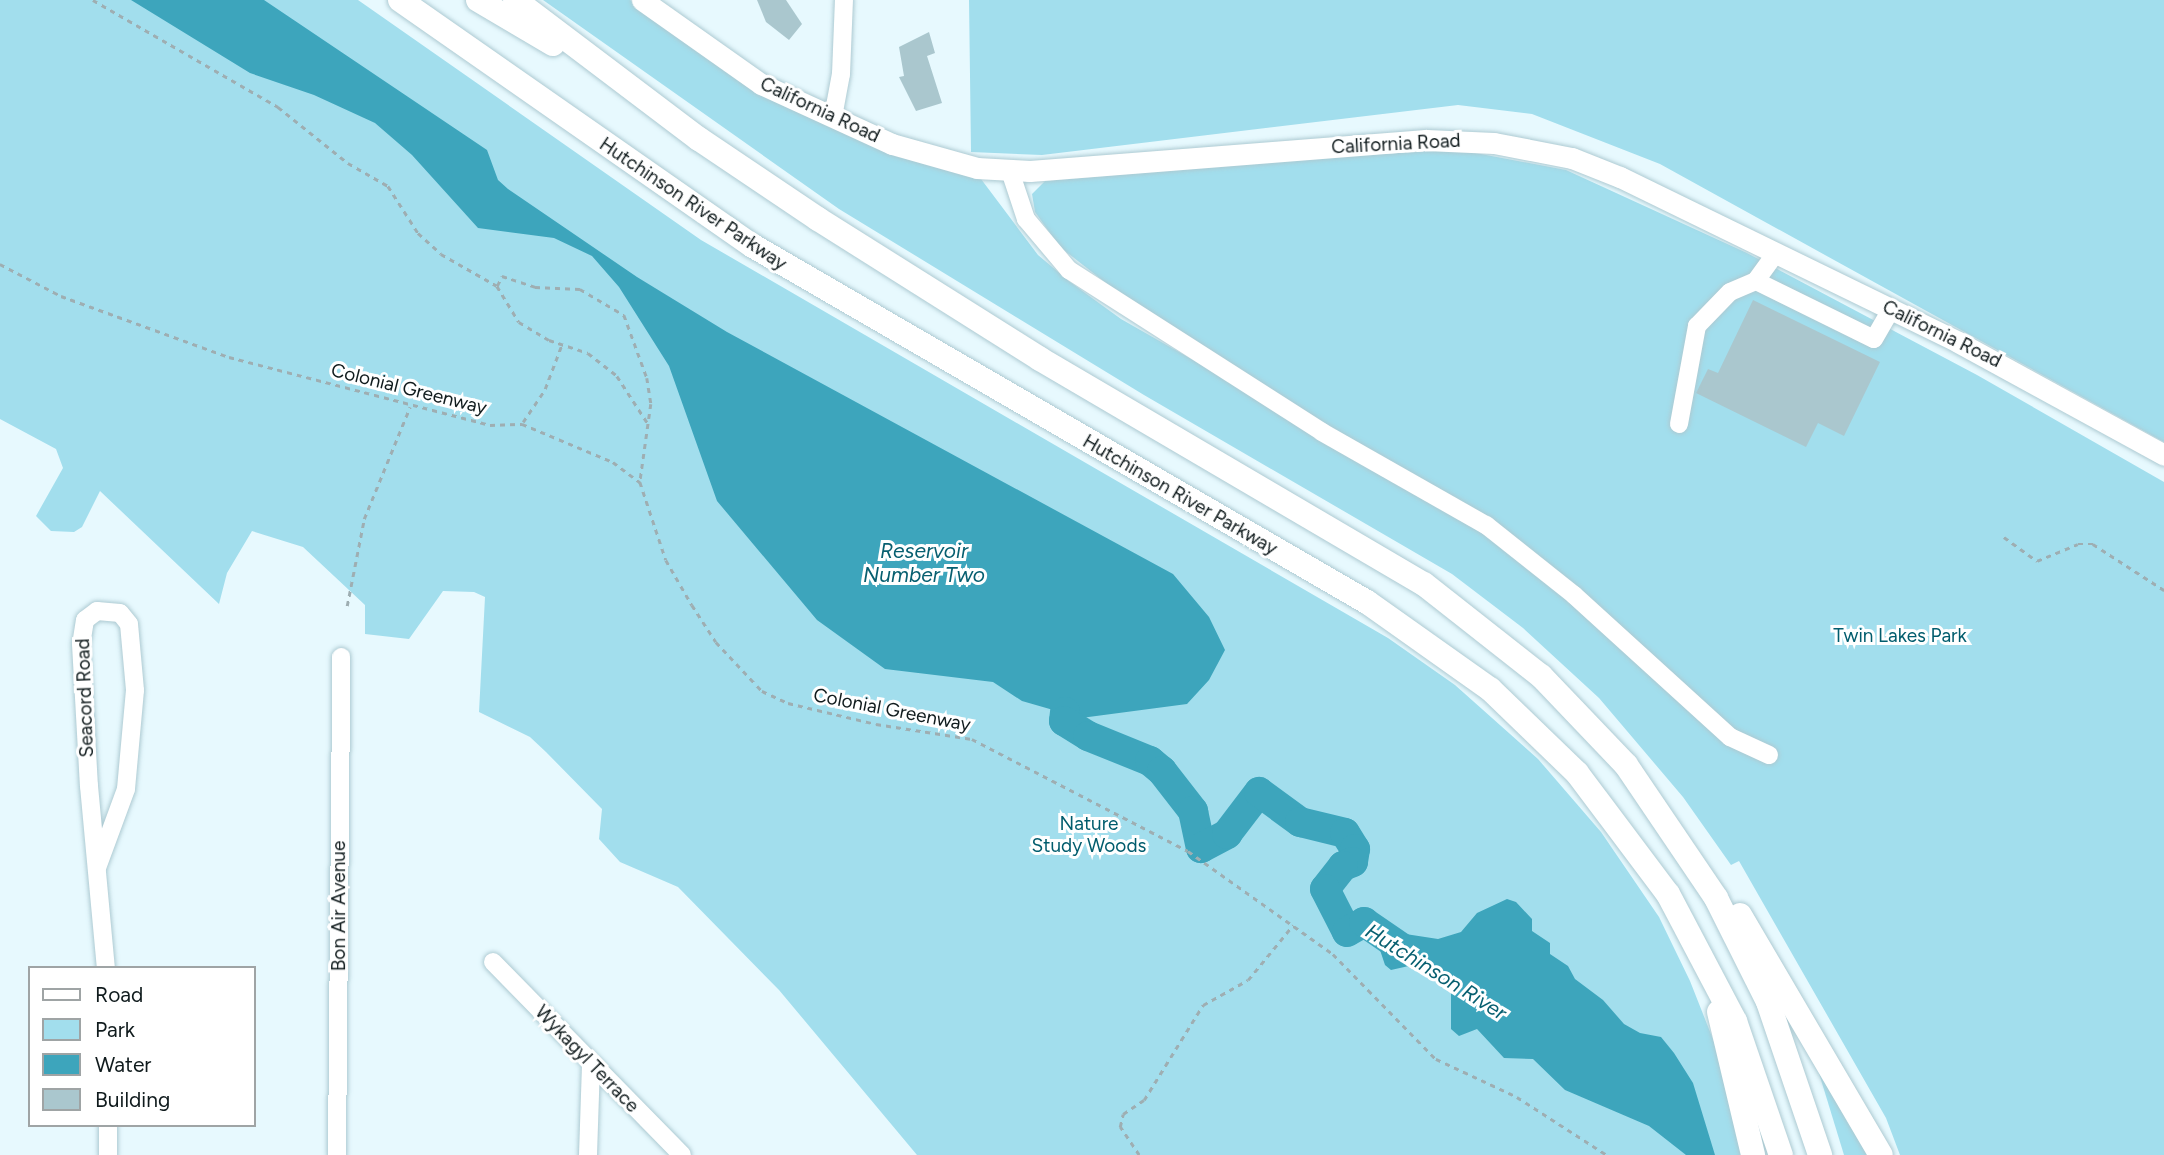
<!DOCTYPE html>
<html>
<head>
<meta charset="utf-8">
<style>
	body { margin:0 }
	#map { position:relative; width:2164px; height:1155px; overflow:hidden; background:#e7f9fe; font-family:Figtree,sans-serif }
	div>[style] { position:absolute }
	.green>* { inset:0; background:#a2deed }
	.water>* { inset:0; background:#3da5bc }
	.river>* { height:30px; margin:-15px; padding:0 15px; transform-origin:15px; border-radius:15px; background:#3da5bc }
	.building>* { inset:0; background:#aac7ce }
	.path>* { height:2.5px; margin-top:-1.25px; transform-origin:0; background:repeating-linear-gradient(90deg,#9eaeb2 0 5px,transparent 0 10px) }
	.roads { filter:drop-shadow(0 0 2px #adcad2) drop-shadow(0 0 2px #adcad2) }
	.minor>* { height:18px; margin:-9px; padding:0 9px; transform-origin:9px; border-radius:9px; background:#fff }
	.major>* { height:21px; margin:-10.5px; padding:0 10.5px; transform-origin:10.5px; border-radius:10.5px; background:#fff }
	.highway>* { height:24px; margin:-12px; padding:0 12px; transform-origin:12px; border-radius:12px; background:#fff }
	span { translate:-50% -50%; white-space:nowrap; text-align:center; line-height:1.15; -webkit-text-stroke:6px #fff; paint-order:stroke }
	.street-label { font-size:19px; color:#101b1d }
	.park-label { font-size:19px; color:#015c6d }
	.water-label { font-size:21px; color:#075f70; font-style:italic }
	.legend { position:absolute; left:28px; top:966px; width:228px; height:161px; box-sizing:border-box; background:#fff; border:2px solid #9fa4a5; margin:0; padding:9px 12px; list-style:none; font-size:21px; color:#101b1d }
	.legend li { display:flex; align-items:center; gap:14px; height:35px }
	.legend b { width:35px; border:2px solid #9fa4a5 }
</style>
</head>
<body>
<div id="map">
	<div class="green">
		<i style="clip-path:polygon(0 0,358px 0,701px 240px,1388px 638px,1455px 685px,1538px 759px,1601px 832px,1659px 917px,1690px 981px,1720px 1057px,1745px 1155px,917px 1155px,779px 990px,678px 887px,620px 862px,599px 839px,602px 809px,546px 752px,530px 737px,479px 712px,485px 597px,474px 592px,443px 591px,409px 639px,365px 634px,365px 605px,303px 547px,252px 531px,227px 573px,219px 604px,100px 491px,82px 527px,74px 532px,51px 531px,36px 516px,63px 468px,56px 449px,0 419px)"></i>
		<i style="clip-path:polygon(543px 0,630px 0,759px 94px,902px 157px,981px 179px,1038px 255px,1070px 282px,1121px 319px,1235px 384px,1060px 247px,1035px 212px,1032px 194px,1045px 181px,1411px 150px,1465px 151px,1566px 170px,1747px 253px,1977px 375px,2164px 482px,2164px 1155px,1900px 1155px,1886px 1118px,1739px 861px,1731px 865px,1683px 797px,1599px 698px,1523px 628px,1452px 574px,1144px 395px,839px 209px)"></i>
		<i style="clip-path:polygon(969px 0,2164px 0,2164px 442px,1660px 164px,1532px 114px,1458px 105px,1042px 155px,971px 152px)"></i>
		<i style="clip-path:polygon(1818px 1070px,1871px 1155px,1844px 1155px)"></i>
	</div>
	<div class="water">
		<i style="clip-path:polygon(131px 0,264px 0,487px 150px,498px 180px,508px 189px,637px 277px,727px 332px,1173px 574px,1209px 617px,1225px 650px,1209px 680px,1187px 704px,1081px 718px,1022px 701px,993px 682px,885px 669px,817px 620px,717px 501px,669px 366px,619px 287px,592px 256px,554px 238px,478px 228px,412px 155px,375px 123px,314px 95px,250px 73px)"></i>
		<i style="clip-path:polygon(1507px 899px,1516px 902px,1532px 919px,1532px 931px,1550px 943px,1550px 954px,1568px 966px,1575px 979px,1603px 1000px,1624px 1024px,1640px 1033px,1661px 1037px,1674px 1053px,1693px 1083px,1715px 1155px,1686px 1155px,1649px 1126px,1565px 1090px,1533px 1059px,1504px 1058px,1477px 1029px,1459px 1036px,1451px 1029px,1451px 988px,1428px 975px,1422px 963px,1391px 970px,1385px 965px,1373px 929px,1438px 939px,1461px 932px,1477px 913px)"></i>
	</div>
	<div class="river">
		<i style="left:1065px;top:712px;width:9px;rotate:96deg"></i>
		<i style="left:1064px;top:721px;width:28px;rotate:32deg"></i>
		<i style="left:1088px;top:736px;width:67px;rotate:22deg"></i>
		<i style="left:1150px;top:761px;width:16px;rotate:40deg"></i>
		<i style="left:1162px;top:771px;width:51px;rotate:52.2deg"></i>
		<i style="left:1193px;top:811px;width:38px;rotate:78deg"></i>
		<i style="left:1201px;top:848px;width:30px;rotate:-28deg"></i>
		<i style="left:1227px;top:834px;width:53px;rotate:-52.7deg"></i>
		<i style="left:1259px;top:792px;width:51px;rotate:36.2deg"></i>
		<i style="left:1300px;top:822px;width:46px;rotate:13.7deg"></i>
		<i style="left:1345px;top:833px;width:19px;rotate:58deg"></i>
		<i style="left:1355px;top:849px;width:13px;rotate:99deg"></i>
		<i style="left:1353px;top:862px;width:11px;rotate:158deg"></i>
		<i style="left:1343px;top:866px;width:29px;rotate:128deg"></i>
		<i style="left:1325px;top:889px;width:48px;rotate:62.9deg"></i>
		<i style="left:1347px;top:932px;width:20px;rotate:-30deg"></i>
		<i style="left:1364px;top:922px;width:51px;rotate:34.6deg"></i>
	</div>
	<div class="building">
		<i style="clip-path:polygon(757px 0,786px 0,802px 24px,789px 40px,766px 22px)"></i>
		<i style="clip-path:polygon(929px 32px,935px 53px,927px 56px,942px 103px,916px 111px,899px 77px,904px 76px,899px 47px)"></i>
		<i style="clip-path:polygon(1753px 300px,1880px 362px,1844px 436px,1818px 423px,1806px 447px,1696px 393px,1708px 369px,1718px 373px)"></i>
	</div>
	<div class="path">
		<i style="left:93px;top:0;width:214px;rotate:30deg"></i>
		<i style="left:278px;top:107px;width:90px;rotate:38.7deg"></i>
		<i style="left:348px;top:163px;width:46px;rotate:29.9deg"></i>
		<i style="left:388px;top:186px;width:56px;rotate:57.4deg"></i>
		<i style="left:418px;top:233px;width:31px;rotate:42deg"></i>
		<i style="left:441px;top:254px;width:64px;rotate:29.7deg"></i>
		<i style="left:497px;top:286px;width:42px;rotate:58.6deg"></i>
		<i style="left:519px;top:322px;width:35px;rotate:31deg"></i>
		<i style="left:549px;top:340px;width:41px;rotate:18.4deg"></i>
		<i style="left:588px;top:353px;width:37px;rotate:38deg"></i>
		<i style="left:617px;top:376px;width:59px;rotate:56.9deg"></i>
		<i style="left:0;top:264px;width:69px;rotate:27.7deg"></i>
		<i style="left:61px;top:296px;width:179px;rotate:20deg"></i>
		<i style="left:229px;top:357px;width:270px;rotate:14.6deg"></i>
		<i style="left:490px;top:425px;width:32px;rotate:-2deg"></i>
		<i style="left:522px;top:424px;width:99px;rotate:22.7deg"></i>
		<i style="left:613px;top:462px;width:34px;rotate:37deg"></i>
		<i style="left:640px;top:482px;width:82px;rotate:71.6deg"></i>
		<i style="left:666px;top:560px;width:52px;rotate:60deg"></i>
		<i style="left:692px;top:605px;width:44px;rotate:57deg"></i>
		<i style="left:716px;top:642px;width:67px;rotate:46.8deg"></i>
		<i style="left:762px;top:691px;width:29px;rotate:25deg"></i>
		<i style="left:788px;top:703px;width:90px;rotate:13.4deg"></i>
		<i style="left:876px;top:724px;width:97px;rotate:8.9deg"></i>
		<i style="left:972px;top:739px;width:243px;rotate:27.4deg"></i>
		<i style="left:1188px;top:851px;width:178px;rotate:35.4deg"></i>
		<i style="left:1333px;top:954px;width:147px;rotate:45.6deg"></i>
		<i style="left:1436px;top:1059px;width:89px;rotate:25.1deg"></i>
		<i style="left:1517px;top:1097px;width:107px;rotate:32.8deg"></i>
		<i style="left:497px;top:286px;width:11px;rotate:-63deg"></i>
		<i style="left:502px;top:276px;width:35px;rotate:18deg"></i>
		<i style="left:535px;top:287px;width:45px;rotate:2.5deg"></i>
		<i style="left:580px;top:289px;width:51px;rotate:30.6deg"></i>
		<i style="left:624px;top:315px;width:67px;rotate:69.9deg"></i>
		<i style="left:647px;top:378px;width:26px;rotate:81deg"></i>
		<i style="left:651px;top:404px;width:79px;rotate:98deg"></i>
		<i style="left:523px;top:422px;width:40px;rotate:-56deg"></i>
		<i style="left:545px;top:389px;width:48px;rotate:-69.3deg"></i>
		<i style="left:2004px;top:537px;width:41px;rotate:36deg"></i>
		<i style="left:2037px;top:561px;width:44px;rotate:-22.5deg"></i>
		<i style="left:2078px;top:544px;width:15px"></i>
		<i style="left:2093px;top:544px;width:85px;rotate:32.9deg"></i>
		<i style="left:347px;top:606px;width:89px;rotate:-78.9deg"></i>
		<i style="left:364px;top:519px;width:121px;rotate:-67.7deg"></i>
		<i style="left:1139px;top:1155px;width:34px;rotate:-124deg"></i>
		<i style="left:1120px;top:1127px;width:13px;rotate:-77deg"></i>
		<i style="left:1123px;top:1114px;width:25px;rotate:-34deg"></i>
		<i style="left:1144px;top:1100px;width:112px;rotate:-58.2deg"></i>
		<i style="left:1203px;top:1005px;width:51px;rotate:-29.1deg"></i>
		<i style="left:1248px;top:980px;width:71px;rotate:-50.7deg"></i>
	</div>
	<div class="roads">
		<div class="minor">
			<i style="left:833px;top:117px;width:44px;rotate:-79.5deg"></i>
			<i style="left:841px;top:74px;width:74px;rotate:-87.7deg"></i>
			<i style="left:1010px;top:171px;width:51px;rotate:71.6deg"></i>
			<i style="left:1026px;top:219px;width:67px;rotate:49.9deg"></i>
			<i style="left:1069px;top:270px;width:300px;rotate:32.6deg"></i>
			<i style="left:1322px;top:432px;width:189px;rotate:29.6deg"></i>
			<i style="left:1486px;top:525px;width:112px;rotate:38.5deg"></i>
			<i style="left:1574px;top:595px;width:211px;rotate:42.3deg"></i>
			<i style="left:1730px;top:737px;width:43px;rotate:24.8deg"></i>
			<i style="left:1776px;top:253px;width:34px;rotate:126deg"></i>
			<i style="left:1756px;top:281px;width:131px;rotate:26.2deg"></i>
			<i style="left:1874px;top:339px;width:34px;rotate:-60deg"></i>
			<i style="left:1679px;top:424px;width:100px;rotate:-79.6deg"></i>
			<i style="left:1697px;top:326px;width:47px;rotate:-45.9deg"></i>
			<i style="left:1730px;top:292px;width:28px;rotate:-23deg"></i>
			<i style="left:97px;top:868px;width:84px;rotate:-69.8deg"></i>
			<i style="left:126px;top:789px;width:99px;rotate:-84.8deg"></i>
			<i style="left:135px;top:690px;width:66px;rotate:-95.2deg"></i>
			<i style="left:129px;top:624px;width:14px;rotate:-129deg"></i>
			<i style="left:120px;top:613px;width:23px;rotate:-175deg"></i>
			<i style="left:97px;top:611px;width:15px;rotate:143deg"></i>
			<i style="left:85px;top:620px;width:24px;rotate:99deg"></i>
			<i style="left:81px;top:644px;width:142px;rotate:86.8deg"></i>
			<i style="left:89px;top:786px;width:183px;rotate:84.7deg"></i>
			<i style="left:493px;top:962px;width:270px;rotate:45.6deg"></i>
			<i style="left:108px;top:1155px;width:30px;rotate:-90deg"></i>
			<i style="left:337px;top:1155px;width:498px;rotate:-89.5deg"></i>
			<i style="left:588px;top:1155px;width:89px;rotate:-88.1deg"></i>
		</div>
		<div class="major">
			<i style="left:642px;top:0;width:146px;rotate:35.2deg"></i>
			<i style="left:761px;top:84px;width:144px;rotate:24.6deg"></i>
			<i style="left:892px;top:144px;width:88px;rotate:15.8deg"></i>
			<i style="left:977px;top:168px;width:53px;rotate:3.2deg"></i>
			<i style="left:1030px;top:171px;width:397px;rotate:-4.5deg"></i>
			<i style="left:1426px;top:140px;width:68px;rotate:2.5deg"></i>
			<i style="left:1494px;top:143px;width:79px;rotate:10.9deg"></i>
			<i style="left:1572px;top:158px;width:52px;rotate:21.6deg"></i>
			<i style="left:1620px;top:177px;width:376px;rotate:26deg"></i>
			<i style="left:1958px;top:342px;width:235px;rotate:28.7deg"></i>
		</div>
		<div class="highway">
			<i style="left:400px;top:0;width:430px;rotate:34.9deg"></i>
			<i style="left:753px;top:246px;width:710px;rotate:30.11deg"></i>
			<i style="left:1367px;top:602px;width:151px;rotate:35.3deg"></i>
			<i style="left:1490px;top:689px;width:121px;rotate:44deg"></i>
			<i style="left:1577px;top:773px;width:151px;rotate:53.1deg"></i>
			<i style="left:1668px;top:894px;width:144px;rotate:62.2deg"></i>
			<i style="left:1735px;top:1021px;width:142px;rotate:71.1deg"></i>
			<i style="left:478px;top:0;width:87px;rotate:30.4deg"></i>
			<i style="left:515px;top:0;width:231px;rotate:37.1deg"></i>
			<i style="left:699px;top:139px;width:143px;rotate:33.9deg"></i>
			<i style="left:818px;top:219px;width:262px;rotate:32.2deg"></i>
			<i style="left:1040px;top:359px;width:445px;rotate:30.4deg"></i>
			<i style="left:1424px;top:584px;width:149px;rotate:38.2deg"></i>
			<i style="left:1541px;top:676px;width:123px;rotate:46.3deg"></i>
			<i style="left:1626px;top:765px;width:161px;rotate:55.9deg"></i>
			<i style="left:1716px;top:898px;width:116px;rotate:63.4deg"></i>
			<i style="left:1768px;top:1002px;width:162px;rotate:71.2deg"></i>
			<i style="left:1740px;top:915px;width:278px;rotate:59.6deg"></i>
			<i style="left:1719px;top:1012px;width:147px;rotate:76.6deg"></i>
		</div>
	</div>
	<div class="street-label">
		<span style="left:820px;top:110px;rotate:25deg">California Road</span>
		<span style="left:1396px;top:144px;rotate:-3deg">California Road</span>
		<span style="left:693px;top:204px;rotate:34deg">Hutchinson River Parkway</span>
		<span style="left:1942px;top:334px;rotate:26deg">California Road</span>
		<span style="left:409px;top:389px;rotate:14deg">Colonial Greenway</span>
		<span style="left:1180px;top:495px;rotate:30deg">Hutchinson River Parkway</span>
		<span style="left:85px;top:698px;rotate:-92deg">Seacord Road</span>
		<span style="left:892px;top:710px;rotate:11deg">Colonial Greenway</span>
		<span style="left:339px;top:906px;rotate:-90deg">Bon Air Avenue</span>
		<span style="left:587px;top:1059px;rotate:46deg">Wykagyl Terrace</span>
	</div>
	<div class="park-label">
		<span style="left:1900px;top:636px">Twin Lakes Park</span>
		<span style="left:1089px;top:835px">Nature<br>Study Woods</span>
	</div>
	<div class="water-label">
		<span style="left:924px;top:563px">Reservoir<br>Number Two</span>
		<span style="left:1436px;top:972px;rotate:32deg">Hutchinson River</span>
	</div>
	<ul class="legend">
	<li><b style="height:9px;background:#fff"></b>Road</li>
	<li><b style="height:19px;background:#a2deed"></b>Park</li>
	<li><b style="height:19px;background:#3da5bc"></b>Water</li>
	<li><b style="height:19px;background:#aac7ce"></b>Building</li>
	</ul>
</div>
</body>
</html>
